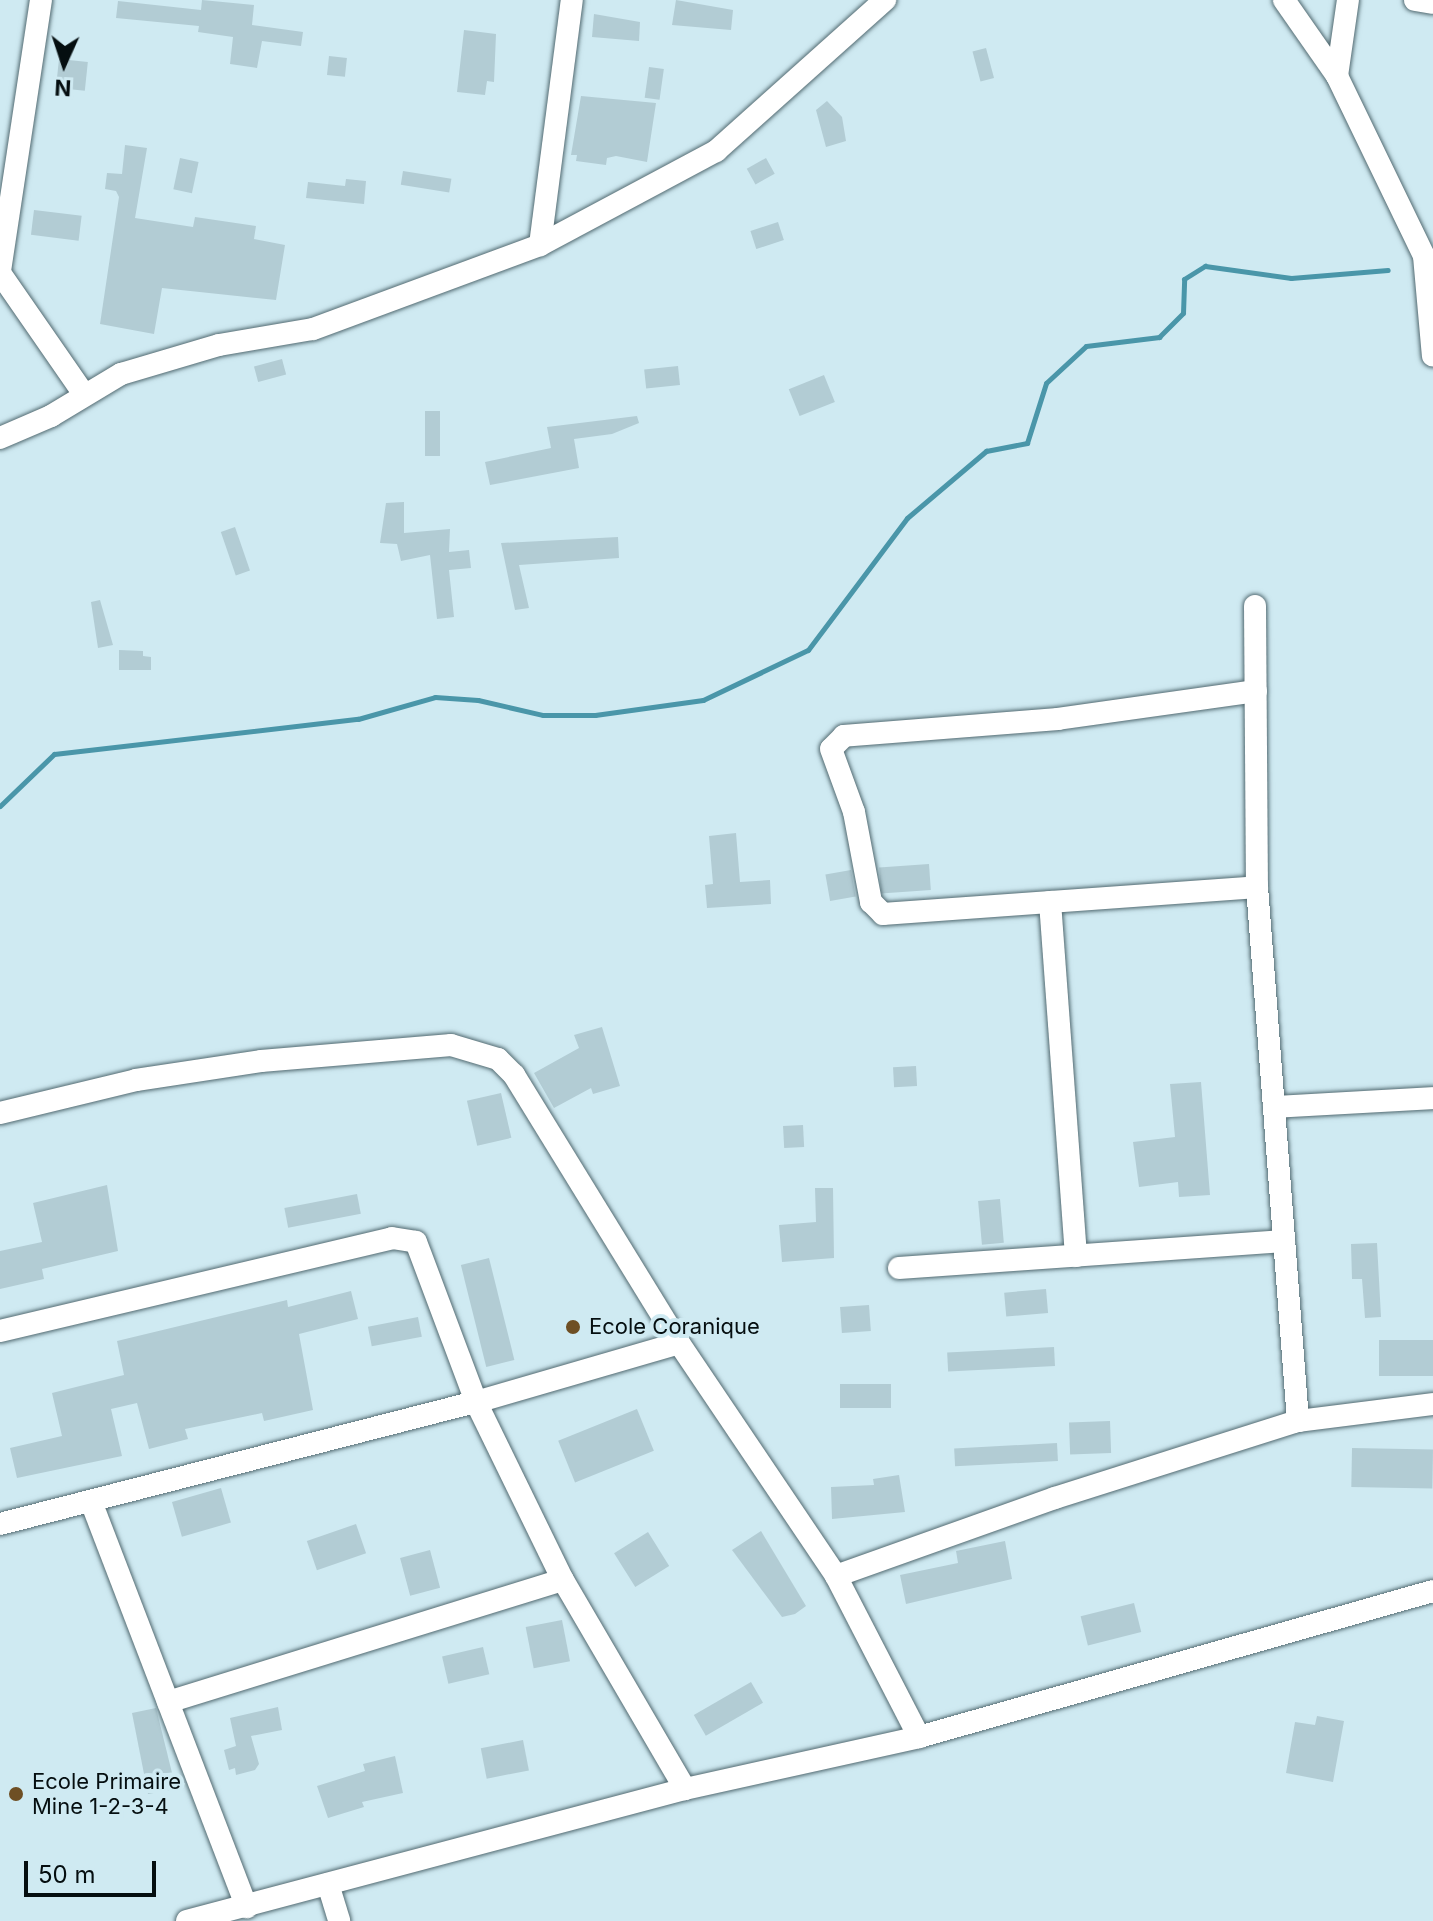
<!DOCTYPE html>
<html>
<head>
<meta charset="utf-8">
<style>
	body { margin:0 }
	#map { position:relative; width:1433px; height:1921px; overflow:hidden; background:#cfeaf2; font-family:Inter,sans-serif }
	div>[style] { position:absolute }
	.stream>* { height:5px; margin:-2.5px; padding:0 2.5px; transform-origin:2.5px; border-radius:2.5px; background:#4a96a9 }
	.building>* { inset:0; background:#b2ccd4; transform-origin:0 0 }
	.roads { filter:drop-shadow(0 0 2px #526a71) drop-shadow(0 0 2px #526a71) }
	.minor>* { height:22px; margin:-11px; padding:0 11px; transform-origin:11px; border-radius:11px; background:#fff }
	.dots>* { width:22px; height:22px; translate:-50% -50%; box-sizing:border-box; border:4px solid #cfeaf2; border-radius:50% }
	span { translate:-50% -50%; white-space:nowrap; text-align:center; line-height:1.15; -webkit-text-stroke:8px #cfeaf2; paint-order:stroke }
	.poi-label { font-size:22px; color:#050e10 }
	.left { translate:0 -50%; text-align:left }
	.north { position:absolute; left:24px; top:24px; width:80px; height:80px; -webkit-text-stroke:6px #cfeaf2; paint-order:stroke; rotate:183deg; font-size:22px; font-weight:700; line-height:32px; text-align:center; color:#050e10 }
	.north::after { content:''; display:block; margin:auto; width:28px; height:36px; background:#050e10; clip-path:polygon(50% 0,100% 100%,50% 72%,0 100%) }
	.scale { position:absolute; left:24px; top:1861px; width:132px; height:36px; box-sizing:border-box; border:4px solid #050e10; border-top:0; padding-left:10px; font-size:24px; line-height:28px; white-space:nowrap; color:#050e10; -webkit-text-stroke:6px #cfeaf2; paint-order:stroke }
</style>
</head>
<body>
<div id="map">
	<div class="stream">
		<i style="left:0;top:806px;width:75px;rotate:-43.9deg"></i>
		<i style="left:54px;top:754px;width:306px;rotate:-6.6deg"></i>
		<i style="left:358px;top:719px;width:80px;rotate:-15.9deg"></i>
		<i style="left:435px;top:697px;width:43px;rotate:4deg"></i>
		<i style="left:478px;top:700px;width:67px;rotate:13deg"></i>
		<i style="left:543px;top:715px;width:52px"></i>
		<i style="left:595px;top:715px;width:109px;rotate:-7.9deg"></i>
		<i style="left:703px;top:700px;width:116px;rotate:-25.5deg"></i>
		<i style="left:808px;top:650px;width:165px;rotate:-53.1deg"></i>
		<i style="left:907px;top:518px;width:104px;rotate:-40.3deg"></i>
		<i style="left:986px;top:451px;width:42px;rotate:-11deg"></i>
		<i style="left:1027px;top:443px;width:63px;rotate:-72.4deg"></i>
		<i style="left:1046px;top:383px;width:54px;rotate:-42.8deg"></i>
		<i style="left:1086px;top:346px;width:74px;rotate:-7deg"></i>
		<i style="left:1159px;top:337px;width:34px;rotate:-45deg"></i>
		<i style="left:1183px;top:313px;width:34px;rotate:-88deg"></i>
		<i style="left:1184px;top:279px;width:25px;rotate:-32deg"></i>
		<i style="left:1205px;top:266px;width:87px;rotate:7.9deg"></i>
		<i style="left:1291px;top:278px;width:97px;rotate:-4.7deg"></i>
	</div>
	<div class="building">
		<i style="clip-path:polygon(202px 0,254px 5px,252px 25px,303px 32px,301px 46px,262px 41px,257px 68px,230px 64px,233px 37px,198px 32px,199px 26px,116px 18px,118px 1px,201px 10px)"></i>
		<i style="clip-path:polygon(676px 0,733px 10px,731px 30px,672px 25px)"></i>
		<i style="clip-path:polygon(594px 14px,640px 22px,639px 41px,592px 37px)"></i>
		<i style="clip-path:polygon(464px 30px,496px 34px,494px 82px,487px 81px,485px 95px,457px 92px)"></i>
		<i style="left:986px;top:48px;width:31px;height:14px;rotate:75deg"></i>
		<i style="left:329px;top:56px;width:18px;height:19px;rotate:6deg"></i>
		<i style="left:59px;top:59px;width:29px;height:29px;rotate:6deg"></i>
		<i style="left:649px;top:67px;width:15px;height:31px;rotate:8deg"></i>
		<i style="clip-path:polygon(581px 96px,656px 103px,647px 162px,616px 156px,607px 158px,606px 165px,576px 161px,577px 155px,571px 155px)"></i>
		<i style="clip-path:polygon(827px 101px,842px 117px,846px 141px,826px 147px,816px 110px)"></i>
		<i style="clip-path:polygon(125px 145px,147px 148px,135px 218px,193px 227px,195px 217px,256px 226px,254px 239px,285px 245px,276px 300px,162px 288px,154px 334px,100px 324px,119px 197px,116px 191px,105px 189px,107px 173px,122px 174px)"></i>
		<i style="left:180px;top:158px;width:19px;height:32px;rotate:12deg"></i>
		<i style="left:766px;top:158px;width:18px;height:22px;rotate:61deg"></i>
		<i style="left:403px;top:171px;width:49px;height:14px;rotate:9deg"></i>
		<i style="clip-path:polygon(346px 179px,366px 181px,364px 204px,306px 198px,308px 182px,345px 186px)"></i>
		<i style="left:34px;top:210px;width:48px;height:25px;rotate:7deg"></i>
		<i style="left:778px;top:222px;width:19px;height:29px;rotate:72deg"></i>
		<i style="left:282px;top:359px;width:16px;height:29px;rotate:75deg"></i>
		<i style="left:678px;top:366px;width:19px;height:34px;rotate:84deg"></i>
		<i style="left:824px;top:375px;width:29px;height:38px;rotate:68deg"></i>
		<i style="left:425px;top:411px;width:15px;height:45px"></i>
		<i style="clip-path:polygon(637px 416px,639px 423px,612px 434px,574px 439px,579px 468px,490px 485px,485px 462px,551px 448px,547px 427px)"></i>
		<i style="clip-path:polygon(404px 502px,404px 533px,450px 529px,449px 552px,469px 550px,471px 568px,449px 570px,454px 617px,437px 619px,430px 555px,401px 561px,397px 544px,380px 543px,386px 503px)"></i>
		<i style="left:235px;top:527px;width:46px;height:15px;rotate:71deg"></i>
		<i style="clip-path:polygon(618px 537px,619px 558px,519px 565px,529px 608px,515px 610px,501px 543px)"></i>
		<i style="clip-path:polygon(100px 600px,113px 645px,98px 648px,91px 602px)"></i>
		<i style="clip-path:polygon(119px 650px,143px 651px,143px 656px,151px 657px,151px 670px,119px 670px)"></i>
		<i style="clip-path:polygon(736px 833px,740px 882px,770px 880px,771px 904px,707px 908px,705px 885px,713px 884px,709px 836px)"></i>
		<i style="left:929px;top:864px;width:26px;height:50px;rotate:86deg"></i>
		<i style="left:851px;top:870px;width:27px;height:26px;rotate:80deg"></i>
		<i style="clip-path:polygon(602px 1027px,620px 1086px,593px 1094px,591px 1088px,554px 1108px,534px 1073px,579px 1048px,574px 1035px)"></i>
		<i style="left:916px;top:1066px;width:20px;height:23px;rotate:87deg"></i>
		<i style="clip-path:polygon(1201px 1082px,1210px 1195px,1179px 1197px,1178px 1182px,1139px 1187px,1133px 1142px,1175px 1137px,1170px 1084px)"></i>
		<i style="left:501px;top:1093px;width:46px;height:35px;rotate:77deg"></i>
		<i style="left:803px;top:1125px;width:22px;height:20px;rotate:87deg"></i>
		<i style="clip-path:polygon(107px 1185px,118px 1251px,42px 1269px,44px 1279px,0 1289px,0 1251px,42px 1242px,33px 1203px)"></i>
		<i style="clip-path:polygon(815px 1188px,833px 1188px,834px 1258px,782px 1262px,779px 1225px,816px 1222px)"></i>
		<i style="left:357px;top:1194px;width:20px;height:74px;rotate:79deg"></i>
		<i style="left:1000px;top:1199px;width:44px;height:22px;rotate:85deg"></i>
		<i style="clip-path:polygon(1377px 1243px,1381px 1317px,1365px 1318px,1362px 1279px,1352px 1279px,1351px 1244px)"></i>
		<i style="left:489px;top:1258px;width:105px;height:29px;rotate:76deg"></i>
		<i style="left:1046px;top:1289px;width:24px;height:42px;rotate:85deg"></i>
		<i style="clip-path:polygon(351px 1291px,358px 1319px,299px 1334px,313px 1410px,264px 1421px,262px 1413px,185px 1429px,188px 1439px,149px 1449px,137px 1403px,111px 1409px,122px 1456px,17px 1478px,10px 1448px,62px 1436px,52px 1393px,124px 1375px,117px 1341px,287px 1300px,288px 1307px)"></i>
		<i style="left:869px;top:1305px;width:26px;height:29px;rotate:86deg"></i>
		<i style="left:418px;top:1317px;width:20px;height:51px;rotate:79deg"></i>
		<i style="left:1433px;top:1340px;width:36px;height:54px;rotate:90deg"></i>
		<i style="left:1054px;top:1347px;width:19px;height:107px;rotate:87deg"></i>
		<i style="left:840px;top:1384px;width:51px;height:24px"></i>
		<i style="left:637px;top:1409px;width:45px;height:85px;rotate:68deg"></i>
		<i style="left:1110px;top:1421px;width:32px;height:41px;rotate:88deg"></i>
		<i style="left:1057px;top:1443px;width:18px;height:103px;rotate:87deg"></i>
		<i style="left:1352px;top:1448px;width:81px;height:39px;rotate:1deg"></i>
		<i style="clip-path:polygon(899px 1475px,905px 1512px,832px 1519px,831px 1487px,874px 1485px,873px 1479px)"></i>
		<i style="left:221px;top:1488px;width:36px;height:51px;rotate:74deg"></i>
		<i style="left:356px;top:1524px;width:31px;height:52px;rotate:71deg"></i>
		<i style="clip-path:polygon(761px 1531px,806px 1606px,795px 1614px,782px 1617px,732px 1550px)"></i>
		<i style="left:648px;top:1532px;width:40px;height:40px;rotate:58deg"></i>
		<i style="clip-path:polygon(1005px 1541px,1012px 1579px,906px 1604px,900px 1575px,958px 1563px,956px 1551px)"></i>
		<i style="left:430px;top:1550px;width:39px;height:31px;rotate:75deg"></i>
		<i style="left:1134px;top:1603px;width:30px;height:55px;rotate:76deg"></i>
		<i style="left:562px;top:1620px;width:42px;height:37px;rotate:79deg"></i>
		<i style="left:483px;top:1647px;width:28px;height:42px;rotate:77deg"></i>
		<i style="left:751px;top:1682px;width:24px;height:66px;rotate:60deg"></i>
		<i style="clip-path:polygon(278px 1707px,282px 1730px,251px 1736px,259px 1764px,255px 1770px,236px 1775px,235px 1768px,229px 1770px,224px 1750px,236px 1746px,230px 1718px)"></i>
		<i style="clip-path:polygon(156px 1708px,176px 1789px,148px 1794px,132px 1713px)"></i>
		<i style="clip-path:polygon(1317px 1716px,1344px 1721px,1333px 1782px,1286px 1773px,1295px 1722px,1315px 1725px)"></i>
		<i style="left:523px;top:1740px;width:31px;height:43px;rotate:79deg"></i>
		<i style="clip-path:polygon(395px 1756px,403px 1793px,362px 1802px,364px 1807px,328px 1818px,317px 1786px,365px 1771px,363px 1764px)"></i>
	</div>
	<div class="roads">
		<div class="minor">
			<i style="left:1284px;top:0;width:93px;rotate:55.1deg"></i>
			<i style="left:1337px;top:76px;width:200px;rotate:64.2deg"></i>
			<i style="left:1424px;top:256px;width:100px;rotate:84.9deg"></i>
			<i style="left:1415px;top:0;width:18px;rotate:9deg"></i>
			<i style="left:1337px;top:76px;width:77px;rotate:-81.8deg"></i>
			<i style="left:540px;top:245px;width:247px;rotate:-82.6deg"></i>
			<i style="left:0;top:271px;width:274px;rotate:-81.4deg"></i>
			<i style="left:0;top:273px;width:146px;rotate:55.3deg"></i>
			<i style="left:0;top:438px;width:56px;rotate:-23.3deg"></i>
			<i style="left:51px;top:416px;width:82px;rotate:-31deg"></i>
			<i style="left:121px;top:374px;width:102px;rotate:-16.5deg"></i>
			<i style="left:219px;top:345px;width:95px;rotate:-9.7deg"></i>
			<i style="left:313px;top:329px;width:242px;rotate:-20.3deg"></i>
			<i style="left:540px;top:245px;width:200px;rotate:-28.1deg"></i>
			<i style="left:716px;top:151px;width:227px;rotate:-41.8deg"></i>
			<i style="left:1255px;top:606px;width:281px;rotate:89.6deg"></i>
			<i style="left:1257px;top:887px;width:536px;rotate:85.61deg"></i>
			<i style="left:1256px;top:691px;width:200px;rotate:172deg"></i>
			<i style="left:1058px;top:719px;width:215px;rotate:175.5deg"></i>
			<i style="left:844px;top:736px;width:18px;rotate:135deg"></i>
			<i style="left:831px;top:749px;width:67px;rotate:69.9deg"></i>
			<i style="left:854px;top:812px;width:92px;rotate:79.3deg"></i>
			<i style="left:871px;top:902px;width:17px;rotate:45deg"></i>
			<i style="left:883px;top:914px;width:375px;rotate:-4.1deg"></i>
			<i style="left:1050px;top:902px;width:355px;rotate:85.8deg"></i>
			<i style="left:1274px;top:1107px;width:159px;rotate:-3.2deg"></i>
			<i style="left:0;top:1113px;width:140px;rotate:-13.6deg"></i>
			<i style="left:136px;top:1080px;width:126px;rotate:-8.6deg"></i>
			<i style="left:261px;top:1061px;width:191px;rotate:-4.8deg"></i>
			<i style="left:451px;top:1045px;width:49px;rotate:16.6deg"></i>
			<i style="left:498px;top:1059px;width:23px;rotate:45deg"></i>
			<i style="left:514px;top:1075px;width:315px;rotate:58.4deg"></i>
			<i style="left:679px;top:1343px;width:281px;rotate:56deg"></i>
			<i style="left:836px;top:1576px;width:181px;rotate:62.7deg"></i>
			<i style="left:899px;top:1268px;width:386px;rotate:-4deg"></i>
			<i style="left:0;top:1331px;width:403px;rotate:-13.3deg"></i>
			<i style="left:392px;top:1238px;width:24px;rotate:9deg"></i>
			<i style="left:416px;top:1242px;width:171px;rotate:69.4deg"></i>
			<i style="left:476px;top:1402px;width:198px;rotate:64deg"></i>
			<i style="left:563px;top:1580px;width:242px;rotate:59.7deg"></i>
			<i style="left:92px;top:1504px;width:432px;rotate:69deg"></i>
			<i style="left:0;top:1524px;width:491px;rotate:-14.4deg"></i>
			<i style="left:476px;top:1402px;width:211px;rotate:-16.2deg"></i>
			<i style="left:836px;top:1576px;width:232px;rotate:-19.6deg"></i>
			<i style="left:1055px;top:1498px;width:255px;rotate:-17.6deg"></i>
			<i style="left:1298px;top:1421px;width:136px;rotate:-7.2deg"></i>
			<i style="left:168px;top:1702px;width:413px;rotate:-17.2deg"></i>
			<i style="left:328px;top:1884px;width:39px;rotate:73deg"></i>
			<i style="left:187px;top:1921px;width:515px;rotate:-14.85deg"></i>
			<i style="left:685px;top:1789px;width:240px;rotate:-12.5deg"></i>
			<i style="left:919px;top:1737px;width:534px;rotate:-15.86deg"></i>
		</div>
	</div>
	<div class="dots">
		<i style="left:573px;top:1327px;background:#6e4f24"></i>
		<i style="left:16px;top:1794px;background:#6e4f24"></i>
	</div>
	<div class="poi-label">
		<span class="left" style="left:589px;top:1327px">Ecole Coranique</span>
		<span class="left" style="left:32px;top:1794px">Ecole Primaire<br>Mine 1-2-3-4</span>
	</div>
	<div class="north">N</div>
	<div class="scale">50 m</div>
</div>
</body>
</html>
